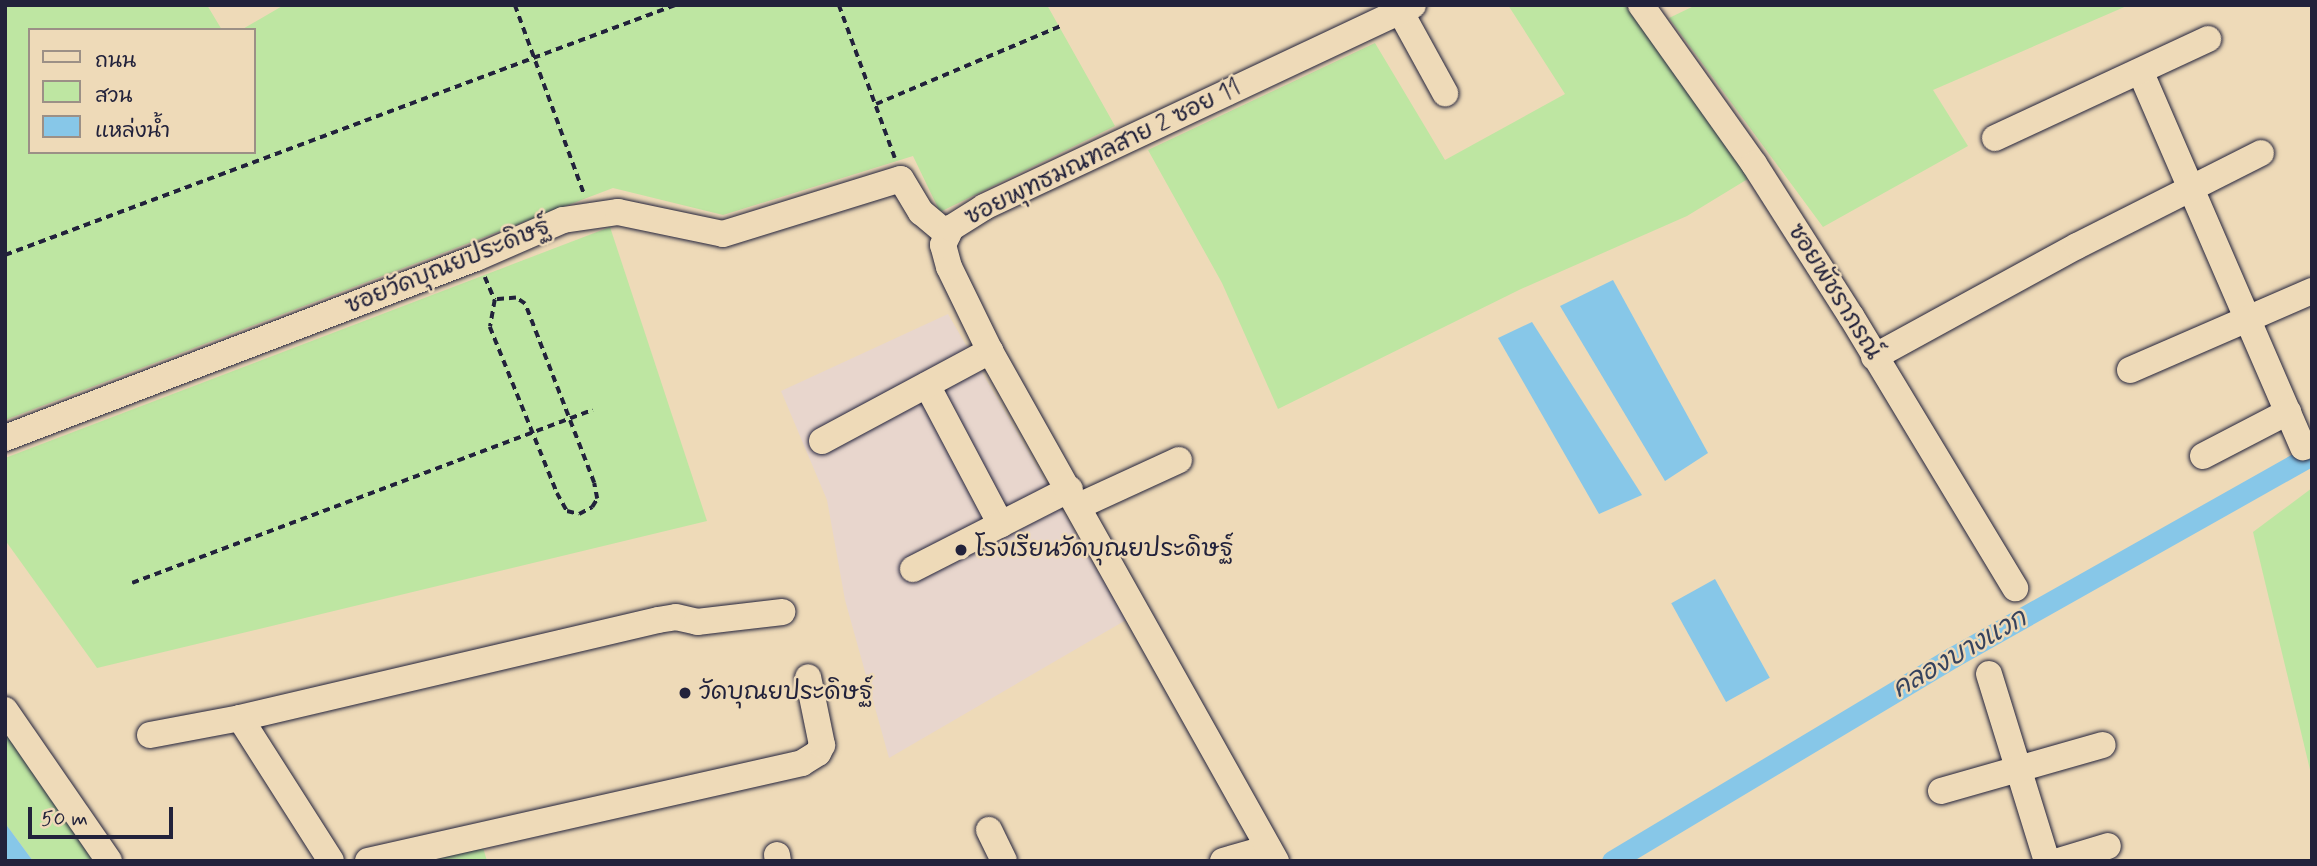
<!DOCTYPE html>
<html>
<head>
<meta charset="utf-8">
<style>
	body { margin:0 }
	#map { position:relative; width:2317px; height:866px; overflow:hidden; background:#eedab8; font-family:Mynerve,"Playpen Sans Thai",sans-serif }
	div>[style] { position:absolute }
	.built>* { inset:0; background:#e8d6cd }
	.green>* { inset:0; background:#bee6a2 }
	.water>* { inset:0; background:#87c7e8; transform-origin:0 0 }
	.canal>* { height:21px; margin:-10.5px; padding:0 10.5px; transform-origin:10.5px; border-radius:10.5px; background:#87c7e8 }
	.path>* { height:3.5px; margin-top:-1.75px; transform-origin:0; background:repeating-linear-gradient(90deg,#22223b 0 7px,transparent 0 12px) }
	.roads { filter:drop-shadow(0 0 2px #22223b) drop-shadow(0 0 2px #22223b) }
	.minor>* { height:26px; margin:-13px; padding:0 13px; transform-origin:13px; border-radius:13px; background:#eedab8 }
	.dots>* { width:19px; height:19px; translate:-50% -50%; box-sizing:border-box; border:4px solid #eedab8; border-radius:50% }
	span { translate:-50% -50%; white-space:nowrap; text-align:center; line-height:1.15; -webkit-text-stroke:5px #eedab8; paint-order:stroke }
	.street-label { font-size:24px; color:#22223b }
	.poi-label { font-size:24px; color:#22223b }
	.left { translate:0 -50%; text-align:left }
	.water-label { font-size:26px; color:#36435e; font-style:italic }
	.frame { position:absolute; inset:0; border:7px solid #22223b; pointer-events:none }
	.legend { position:absolute; left:28px; top:28px; width:228px; height:126px; box-sizing:border-box; background:#eedab8; border:2px solid #9c9086; margin:0; padding:9px 12px; list-style:none; font-size:21px; color:#22223b }
	.legend li { display:flex; align-items:center; gap:14px; height:35px }
	.legend b { width:35px; border:2px solid #9c9086 }
	.scale { position:absolute; left:28px; top:807px; width:145px; height:32px; box-sizing:border-box; border:4px solid #22223b; border-top:0; padding-left:9px; font-size:21px; line-height:24px; white-space:nowrap; color:#22223b; -webkit-text-stroke:5px #eedab8; paint-order:stroke }
</style>
</head>
<body>
<div id="map">
	<div class="built">
		<i style="clip-path:polygon(948px 314px,1126px 620px,889px 758px,845px 600px,827px 500px,781px 391px)"></i>
	</div>
	<div class="green">
		<i style="clip-path:polygon(5px 5px,207px 5px,222px 30px,30px 30px,30px 152px,254px 152px,254px 30px,241px 30px,284px 5px,1047px 5px,1115px 126px,940px 212px,913px 156px,723px 215px,613px 188px,5px 420px)"></i>
		<i style="clip-path:polygon(1508px 5px,1625px 5px,1751px 177px,1687px 216px,1521px 289px,1278px 409px,1222px 283px,1148px 150px,1375px 43px,1445px 160px,1565px 94px)"></i>
		<i style="clip-path:polygon(1696px 5px,2129px 5px,1933px 90px,1968px 146px,1823px 227px,1669px 18px)"></i>
		<i style="clip-path:polygon(610px 227px,707px 521px,97px 668px,5px 540px,5px 458px)"></i>
		<i style="clip-path:polygon(2312px 488px,2312px 778px,2253px 532px)"></i>
		<i style="clip-path:polygon(5px 732px,93px 861px,33px 861px,5px 823px)"></i>
		<i style="clip-path:polygon(482px 844px,487px 861px,424px 861px)"></i>
	</div>
	<div class="water">
		<i style="clip-path:polygon(1613px 280px,1708px 453px,1665px 481px,1560px 306px)"></i>
		<i style="clip-path:polygon(1532px 322px,1642px 495px,1599px 514px,1498px 338px)"></i>
		<i style="left:1715px;top:579px;width:113px;height:50px;rotate:61deg"></i>
		<i style="clip-path:polygon(5px 823px,33px 861px,5px 861px)"></i>
	</div>
	<div class="canal">
		<i style="left:1612px;top:861px;width:397px;rotate:-30.9deg"></i>
		<i style="left:1953px;top:657px;width:412px;rotate:-29.4deg"></i>
	</div>
	<div class="path">
		<i style="left:515px;top:5px;width:201px;rotate:69.9deg"></i>
		<i style="left:839px;top:5px;width:163px;rotate:69.9deg"></i>
		<i style="left:876px;top:104px;width:201px;rotate:-22.9deg"></i>
		<i style="left:5px;top:255px;width:715px;rotate:-20.46deg"></i>
		<i style="left:485px;top:277px;width:25px;rotate:67deg"></i>
		<i style="left:495px;top:300px;width:27px;rotate:100deg"></i>
		<i style="left:490px;top:327px;width:179px;rotate:68deg"></i>
		<i style="left:557px;top:493px;width:21px;rotate:61deg"></i>
		<i style="left:567px;top:511px;width:12px;rotate:14deg"></i>
		<i style="left:579px;top:514px;width:15px;rotate:-28deg"></i>
		<i style="left:592px;top:507px;width:9px;rotate:-58deg"></i>
		<i style="left:597px;top:499px;width:16px;rotate:-101deg"></i>
		<i style="left:594px;top:483px;width:192px;rotate:-111.1deg"></i>
		<i style="left:525px;top:304px;width:11px;rotate:-146deg"></i>
		<i style="left:516px;top:298px;width:21px;rotate:175deg"></i>
		<i style="left:132px;top:583px;width:492px;rotate:-20.6deg"></i>
	</div>
	<div class="roads">
		<div class="minor">
			<i style="left:1641px;top:5px;width:195px;rotate:54.6deg"></i>
			<i style="left:1754px;top:164px;width:180px;rotate:57.5deg"></i>
			<i style="left:1851px;top:316px;width:318px;rotate:58.9deg"></i>
			<i style="left:1400px;top:11px;width:94px;rotate:61.2deg"></i>
			<i style="left:2141px;top:73px;width:408px;rotate:66.6deg"></i>
			<i style="left:1995px;top:138px;width:235px;rotate:-24.9deg"></i>
			<i style="left:1874px;top:357px;width:231px;rotate:-28.7deg"></i>
			<i style="left:2077px;top:246px;width:206px;rotate:-26.8deg"></i>
			<i style="left:2130px;top:370px;width:198px;rotate:-23.5deg"></i>
			<i style="left:927px;top:385px;width:158px;rotate:62.1deg"></i>
			<i style="left:5px;top:438px;width:504px;rotate:-20.92deg"></i>
			<i style="left:476px;top:258px;width:95px;rotate:-23.6deg"></i>
			<i style="left:563px;top:220px;width:56px;rotate:-8.3deg"></i>
			<i style="left:618px;top:212px;width:107px;rotate:11.8deg"></i>
			<i style="left:723px;top:234px;width:186px;rotate:-17.2deg"></i>
			<i style="left:901px;top:179px;width:39px;rotate:59deg"></i>
			<i style="left:921px;top:212px;width:35px;rotate:40deg"></i>
			<i style="left:822px;top:441px;width:191px;rotate:-28.2deg"></i>
			<i style="left:2203px;top:456px;width:96px;rotate:-27.4deg"></i>
			<i style="left:1079px;top:506px;width:110px;rotate:-24.7deg"></i>
			<i style="left:913px;top:569px;width:176px;rotate:-27deg"></i>
			<i style="left:1989px;top:674px;width:196px;rotate:72.8deg"></i>
			<i style="left:5px;top:710px;width:183px;rotate:55.4deg"></i>
			<i style="left:240px;top:718px;width:169px;rotate:57.5deg"></i>
			<i style="left:150px;top:735px;width:92px;rotate:-10.7deg"></i>
			<i style="left:240px;top:718px;width:429px;rotate:-13.2deg"></i>
			<i style="left:658px;top:620px;width:18px;rotate:-9deg"></i>
			<i style="left:676px;top:617px;width:22px;rotate:13deg"></i>
			<i style="left:697px;top:622px;width:86px;rotate:-6.7deg"></i>
			<i style="left:1941px;top:791px;width:168px;rotate:-15.9deg"></i>
			<i style="left:989px;top:830px;width:34px;rotate:64deg"></i>
			<i style="left:777px;top:855px;width:6px;rotate:81deg"></i>
			<i style="left:368px;top:861px;width:445px;rotate:-12.7deg"></i>
			<i style="left:802px;top:763px;width:19px;rotate:-32deg"></i>
			<i style="left:818px;top:753px;width:9px;rotate:-63deg"></i>
			<i style="left:822px;top:745px;width:69px;rotate:-101.6deg"></i>
			<i style="left:1223px;top:861px;width:47px;rotate:-16.1deg"></i>
			<i style="left:1276px;top:861px;width:585px;rotate:-119.28deg"></i>
			<i style="left:990px;top:351px;width:93px;rotate:-116deg"></i>
			<i style="left:949px;top:267px;width:23px;rotate:-105deg"></i>
			<i style="left:943px;top:245px;width:19px;rotate:-65deg"></i>
			<i style="left:951px;top:228px;width:39px;rotate:-32deg"></i>
			<i style="left:984px;top:207px;width:474px;rotate:-25.2deg"></i>
			<i style="left:2059px;top:861px;width:51px;rotate:-17deg"></i>
		</div>
	</div>
	<div class="dots">
		<i style="left:961px;top:550px;background:#22223b"></i>
		<i style="left:685px;top:693px;background:#22223b"></i>
	</div>
	<div class="street-label">
		<span style="left:1103px;top:153px;rotate:-26deg">ซอยพุทธมณฑลสาย 2 ซอย 11</span>
		<span style="left:448px;top:267px;rotate:-22deg">ซอยวัดบุณยประดิษฐ์</span>
		<span style="left:1834px;top:292px;rotate:58deg">ซอยพัชราภรณ์</span>
	</div>
	<div class="poi-label">
		<span class="left" style="left:975px;top:550px">โรงเรียนวัดบุณยประดิษฐ์</span>
		<span class="left" style="left:699px;top:693px">วัดบุณยประดิษฐ์</span>
	</div>
	<div class="water-label">
		<span style="left:1960px;top:655px;rotate:-30deg">คลองบางแวก</span>
	</div>
	<div class="frame"></div>
	<ul class="legend">
	<li><b style="height:9px;background:#eedab8"></b>ถนน</li>
	<li><b style="height:19px;background:#bee6a2"></b>สวน</li>
	<li><b style="height:19px;background:#87c7e8"></b>แหล่งน้ำ</li>
	</ul>
	<div class="scale">50 m</div>
</div>
</body>
</html>
